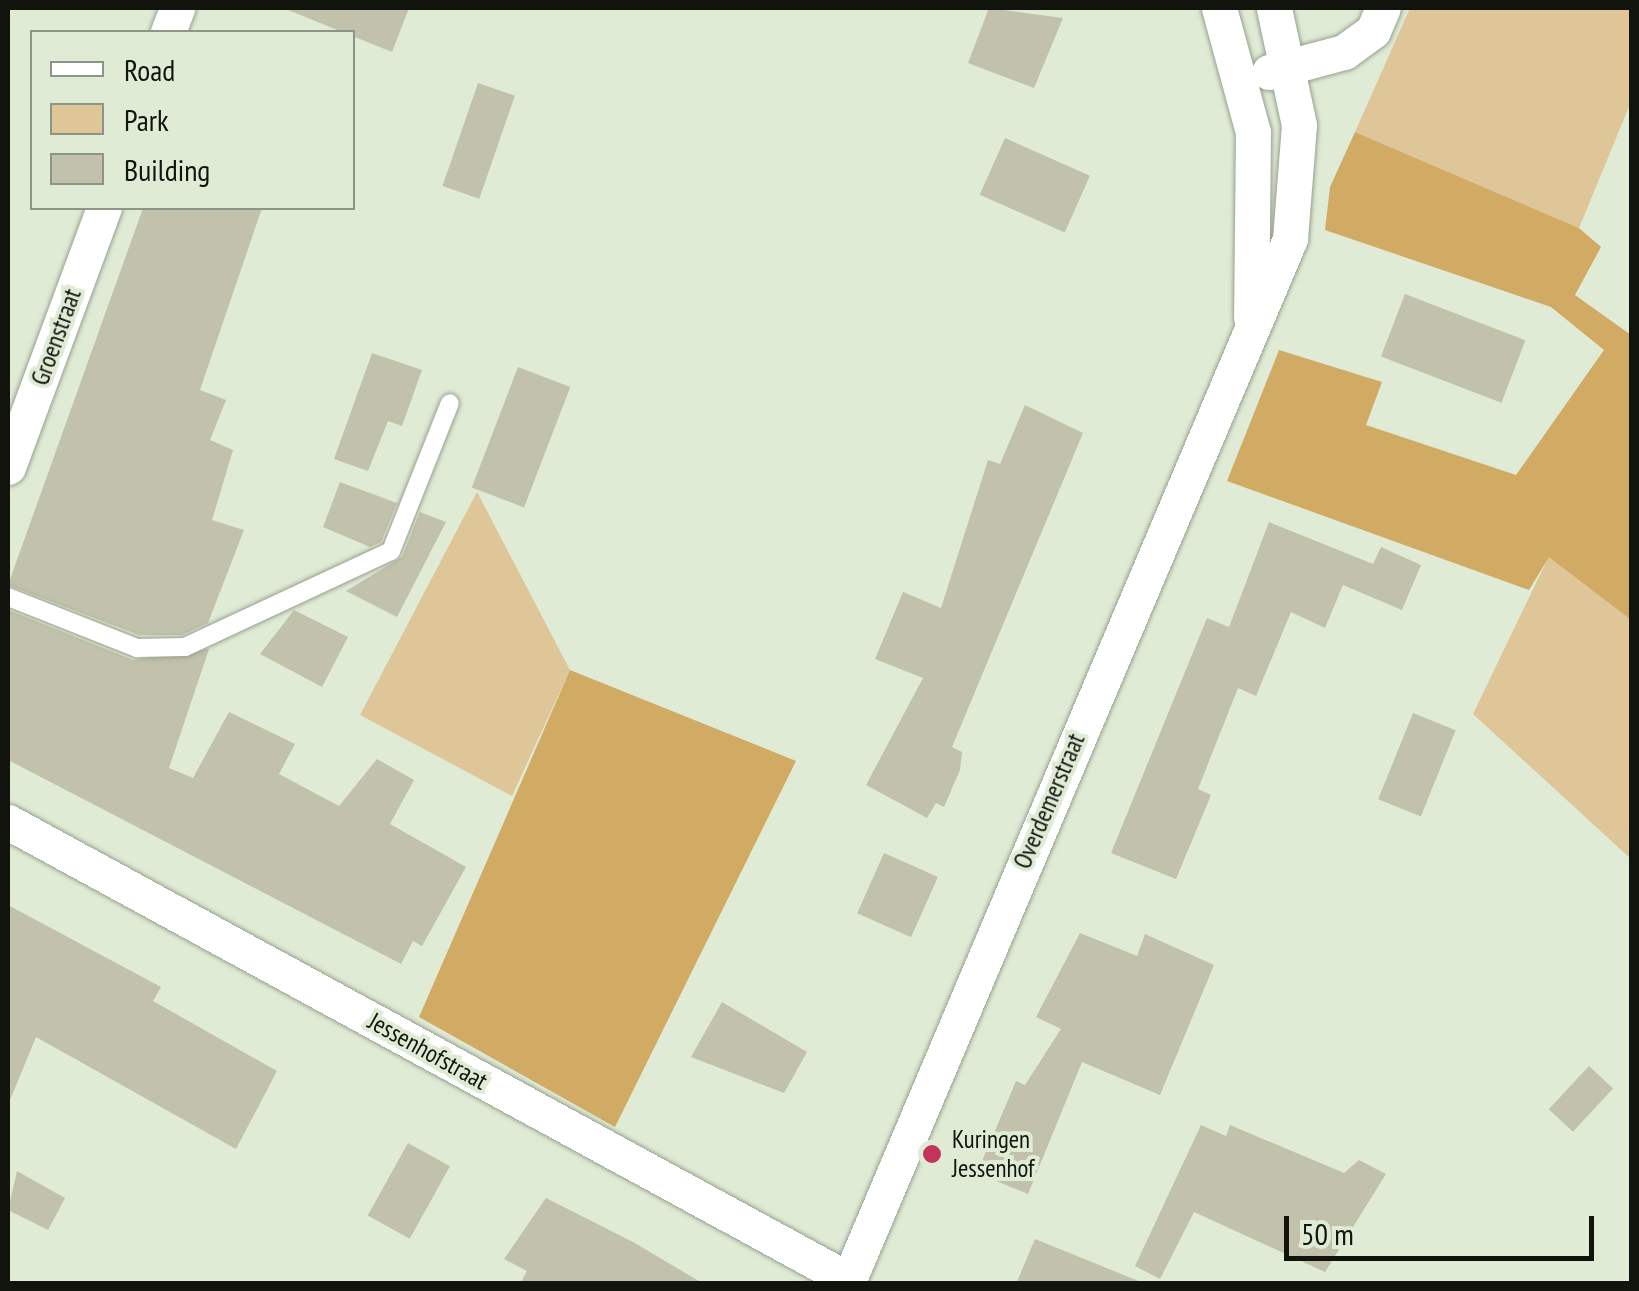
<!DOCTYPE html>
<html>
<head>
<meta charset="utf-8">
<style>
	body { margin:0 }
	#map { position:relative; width:1639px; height:1291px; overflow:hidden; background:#e0ebd6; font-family:"PT Sans Narrow",sans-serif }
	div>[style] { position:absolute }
	.green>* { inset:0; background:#dfc699 }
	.forest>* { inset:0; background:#d1aa63 }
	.building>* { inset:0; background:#c2c1ab; transform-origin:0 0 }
	.roads { filter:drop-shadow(0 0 2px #97a18e) drop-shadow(0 0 2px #97a18e) }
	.lane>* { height:18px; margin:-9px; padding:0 9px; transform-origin:9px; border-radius:9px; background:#fff }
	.street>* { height:35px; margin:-17.5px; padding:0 17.5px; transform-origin:17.5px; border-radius:17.5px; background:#fff }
	.dots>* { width:28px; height:28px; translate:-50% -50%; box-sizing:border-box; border:5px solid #e0ebd6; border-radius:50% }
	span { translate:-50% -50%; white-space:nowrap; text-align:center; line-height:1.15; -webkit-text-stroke:8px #e0ebd6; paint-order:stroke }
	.street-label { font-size:25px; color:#10140d }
	.poi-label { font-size:25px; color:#10140d }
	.left { translate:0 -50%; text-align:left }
	.frame { position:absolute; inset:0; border:10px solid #10140d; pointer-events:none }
	.legend { position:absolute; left:30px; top:30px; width:325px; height:180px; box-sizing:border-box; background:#e0ebd6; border:2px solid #8d9586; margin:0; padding:12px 18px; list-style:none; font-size:30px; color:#10140d }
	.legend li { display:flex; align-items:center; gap:20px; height:50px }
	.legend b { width:50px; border:2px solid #8d9586 }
	.scale { position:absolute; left:1284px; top:1216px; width:310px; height:45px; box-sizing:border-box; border:5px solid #10140d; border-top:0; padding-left:12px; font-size:30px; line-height:35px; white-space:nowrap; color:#10140d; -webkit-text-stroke:8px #e0ebd6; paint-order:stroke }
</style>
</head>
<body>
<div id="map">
	<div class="green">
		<i style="clip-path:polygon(1410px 8px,1631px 8px,1631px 102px,1579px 228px,1355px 132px)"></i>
		<i style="clip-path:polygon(477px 492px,570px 670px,512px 796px,360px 715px)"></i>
		<i style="clip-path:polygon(1549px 556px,1631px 620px,1631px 859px,1473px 714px)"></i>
	</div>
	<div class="forest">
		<i style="clip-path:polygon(1355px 132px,1579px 228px,1601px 247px,1575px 295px,1631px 335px,1631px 620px,1549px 557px,1529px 590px,1227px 481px,1279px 350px,1382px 382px,1366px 425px,1516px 475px,1604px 350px,1551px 307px,1325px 230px,1330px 187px)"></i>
		<i style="clip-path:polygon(570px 670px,796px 761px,615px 1127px,419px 1017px)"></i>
	</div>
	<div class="building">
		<i style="clip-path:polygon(283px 8px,409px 8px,392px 52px)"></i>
		<i style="clip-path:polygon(989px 8px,1063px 18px,1034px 88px,968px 63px)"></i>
		<i style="left:478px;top:83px;width:39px;height:109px;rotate:19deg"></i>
		<i style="left:1005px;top:138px;width:93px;height:62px;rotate:24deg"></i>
		<i style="clip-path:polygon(143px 208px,262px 208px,200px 390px,226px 400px,210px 440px,233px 450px,212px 520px,244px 530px,208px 623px,182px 635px,139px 635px,8px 585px)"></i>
		<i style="left:1405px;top:294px;width:129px;height:67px;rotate:21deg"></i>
		<i style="clip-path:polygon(372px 353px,422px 370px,402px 426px,388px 421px,368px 471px,334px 459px)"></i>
		<i style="left:518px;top:367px;width:56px;height:129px;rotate:21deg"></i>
		<i style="clip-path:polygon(1025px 405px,1083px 433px,952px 747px,962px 752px,960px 770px,944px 807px,936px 803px,927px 818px,866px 785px,923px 678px,875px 659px,903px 592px,941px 608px,988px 460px,1000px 464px)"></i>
		<i style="clip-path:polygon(340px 482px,397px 503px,381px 542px,370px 547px,323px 527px)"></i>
		<i style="clip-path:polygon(420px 512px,446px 522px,397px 617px,346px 591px,402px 557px)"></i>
		<i style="clip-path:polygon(1269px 522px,1373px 564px,1381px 547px,1421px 565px,1402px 610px,1343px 585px,1325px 628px,1291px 612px,1256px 696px,1238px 688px,1198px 789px,1211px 795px,1176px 879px,1111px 853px,1207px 618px,1229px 627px)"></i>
		<i style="clip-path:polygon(8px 610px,133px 660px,209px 649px,169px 768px,193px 778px,229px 712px,295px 744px,279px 774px,339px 806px,377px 759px,414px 780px,390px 824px,466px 867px,422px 946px,413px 941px,401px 964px,8px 760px)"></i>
		<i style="clip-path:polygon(294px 610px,348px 637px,322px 687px,260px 654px)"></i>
		<i style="left:1413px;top:713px;width:46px;height:93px;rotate:22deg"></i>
		<i style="left:884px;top:853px;width:59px;height:66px;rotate:24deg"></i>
		<i style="clip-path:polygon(8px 905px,161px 987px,153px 1001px,277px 1071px,236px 1149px,36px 1037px,8px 1105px)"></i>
		<i style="clip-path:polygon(1080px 933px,1137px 956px,1145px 934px,1214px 965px,1160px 1095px,1082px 1062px,1028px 1194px,977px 1173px,1016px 1081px,1025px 1085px,1061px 1029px,1036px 1017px)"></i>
		<i style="clip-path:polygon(722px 1002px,807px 1052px,784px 1093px,691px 1057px)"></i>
		<i style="left:1589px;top:1066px;width:33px;height:59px;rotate:43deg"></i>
		<i style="clip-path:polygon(1201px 1125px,1226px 1136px,1230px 1125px,1344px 1173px,1359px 1160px,1386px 1174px,1325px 1272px,1194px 1212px,1160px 1279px,1135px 1266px)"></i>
		<i style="left:408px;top:1143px;width:48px;height:83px;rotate:29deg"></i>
		<i style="clip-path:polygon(17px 1171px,65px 1198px,48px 1230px,8px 1210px)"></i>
		<i style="clip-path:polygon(546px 1198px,633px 1242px,704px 1284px,520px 1284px,527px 1271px,504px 1259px)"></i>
		<i style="clip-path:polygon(1035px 1239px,1141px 1282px,1141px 1284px,1016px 1284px)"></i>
	</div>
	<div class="roads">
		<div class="lane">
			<i style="left:8px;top:597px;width:139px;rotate:21.6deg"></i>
			<i style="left:137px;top:648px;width:48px;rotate:-1.2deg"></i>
			<i style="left:185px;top:647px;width:227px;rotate:-25deg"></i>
			<i style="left:391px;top:551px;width:159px;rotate:-68.3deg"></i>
		</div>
		<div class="street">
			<i style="left:1219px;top:8px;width:129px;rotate:74.7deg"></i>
			<i style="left:1253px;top:132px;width:185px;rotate:90.6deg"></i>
			<i style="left:168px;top:32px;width:26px;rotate:-69deg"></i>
			<i style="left:1269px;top:72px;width:78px;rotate:-14.9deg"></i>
			<i style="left:1344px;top:52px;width:36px;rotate:-36deg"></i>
			<i style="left:1373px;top:31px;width:25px;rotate:-67deg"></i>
			<i style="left:8px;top:467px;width:276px;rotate:-69.7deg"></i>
			<i style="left:8px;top:822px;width:958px;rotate:28.57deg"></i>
			<i style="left:847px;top:1284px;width:1135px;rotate:-67.03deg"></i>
			<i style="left:1290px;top:239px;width:114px;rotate:-85.5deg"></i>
			<i style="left:1299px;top:125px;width:120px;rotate:-102.1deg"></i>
		</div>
	</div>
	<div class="dots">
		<i style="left:932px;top:1154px;background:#c3345c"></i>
	</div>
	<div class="street-label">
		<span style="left:56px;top:337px;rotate:-70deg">Groenstraat</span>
		<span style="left:1049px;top:801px;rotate:-67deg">Overdemerstraat</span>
		<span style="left:428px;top:1051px;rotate:29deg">Jessenhofstraat</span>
	</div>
	<div class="poi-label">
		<span class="left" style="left:952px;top:1154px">Kuringen<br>Jessenhof</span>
	</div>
	<div class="frame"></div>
	<ul class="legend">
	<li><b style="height:12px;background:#fff"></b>Road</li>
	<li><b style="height:28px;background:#dfc699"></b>Park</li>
	<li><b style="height:28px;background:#c2c1ab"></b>Building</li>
	</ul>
	<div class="scale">50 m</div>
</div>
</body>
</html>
